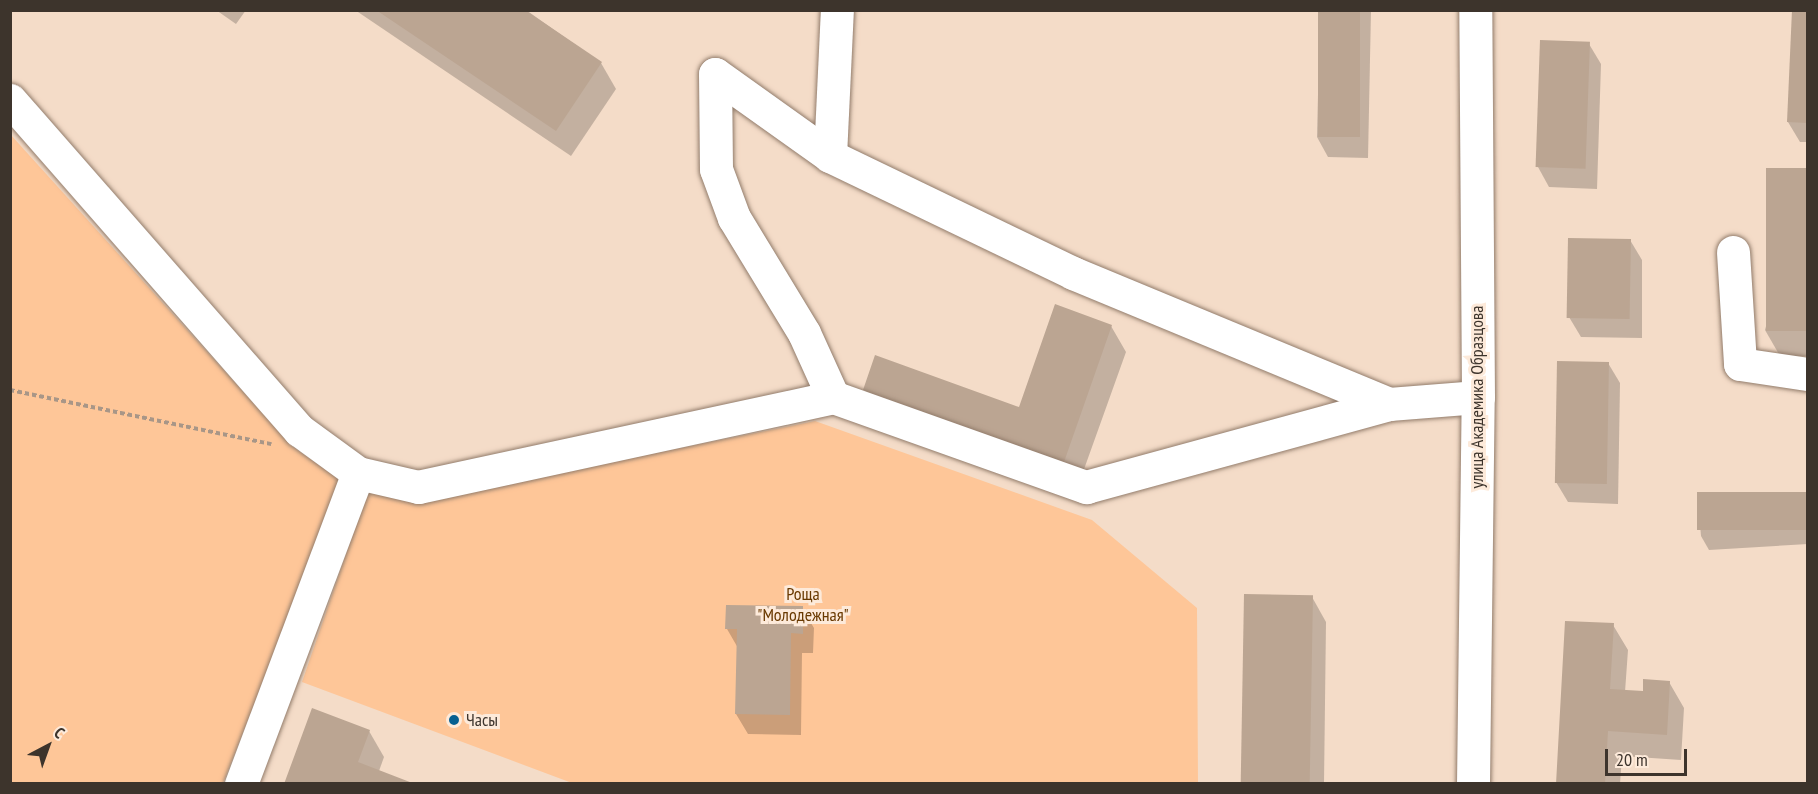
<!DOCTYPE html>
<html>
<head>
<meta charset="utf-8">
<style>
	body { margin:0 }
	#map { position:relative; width:1818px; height:794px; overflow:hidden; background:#f4dcc8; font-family:"PT Sans Narrow",sans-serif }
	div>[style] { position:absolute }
	.green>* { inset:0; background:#fec698 }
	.shadow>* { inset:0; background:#0003 }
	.building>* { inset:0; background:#bba592; transform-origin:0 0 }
	.path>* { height:4px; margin-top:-2px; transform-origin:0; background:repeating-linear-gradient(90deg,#a89687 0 4.5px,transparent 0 7.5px) }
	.roads { filter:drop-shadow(0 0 2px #927c6b) drop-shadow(0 0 2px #927c6b) }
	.minor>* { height:33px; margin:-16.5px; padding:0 16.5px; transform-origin:16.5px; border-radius:16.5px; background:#fff }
	.dots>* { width:16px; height:16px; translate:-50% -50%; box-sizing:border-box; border:3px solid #fdeada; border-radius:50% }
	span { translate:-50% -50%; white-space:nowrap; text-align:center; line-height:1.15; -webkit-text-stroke:6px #fdeada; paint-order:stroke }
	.street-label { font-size:18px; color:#3d342c }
	.park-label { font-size:18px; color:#693900 }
	.poi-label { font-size:18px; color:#3d342c }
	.left { translate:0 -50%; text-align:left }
	.frame { position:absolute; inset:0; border:12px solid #3d342c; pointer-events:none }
	.north { position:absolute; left:18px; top:716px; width:60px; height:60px; -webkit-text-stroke:4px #fdeada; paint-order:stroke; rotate:41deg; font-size:16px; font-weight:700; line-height:24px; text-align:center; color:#3d342c }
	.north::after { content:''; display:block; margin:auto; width:21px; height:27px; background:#3d342c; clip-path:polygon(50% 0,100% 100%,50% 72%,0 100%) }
	.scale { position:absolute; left:1605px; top:749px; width:82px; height:27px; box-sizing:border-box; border:3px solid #3d342c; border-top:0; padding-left:8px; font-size:18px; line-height:21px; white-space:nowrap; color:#3d342c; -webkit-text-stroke:4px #fdeada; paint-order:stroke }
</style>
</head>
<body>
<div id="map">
	<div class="green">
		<i style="clip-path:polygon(10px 134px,293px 447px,342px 481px,223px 783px,11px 783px)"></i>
		<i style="clip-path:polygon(815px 421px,1092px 520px,1197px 608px,1198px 783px,572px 783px,302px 682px,370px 485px,424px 500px)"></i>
	</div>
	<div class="shadow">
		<i style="clip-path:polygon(216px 10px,246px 10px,236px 24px)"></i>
		<i style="clip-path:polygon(355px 10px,526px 10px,601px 63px,616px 89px,571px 156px)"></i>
		<i style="clip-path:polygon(1320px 10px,1371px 10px,1368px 158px,1328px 157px,1317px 137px)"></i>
		<i style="clip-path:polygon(1808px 10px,1808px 142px,1800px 142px,1788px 122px)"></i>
		<i style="clip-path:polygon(1589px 44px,1601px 64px,1597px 189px,1549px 187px,1538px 167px)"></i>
		<i style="clip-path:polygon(1808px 170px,1808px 356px,1780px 356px,1765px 330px)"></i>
		<i style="clip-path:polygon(1630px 240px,1642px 260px,1642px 338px,1581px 337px,1569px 317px)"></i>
		<i style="clip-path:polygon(1111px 326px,1126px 352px,1078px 486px,880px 415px,865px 390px,1020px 408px)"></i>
		<i style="clip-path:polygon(1608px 363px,1620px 383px,1618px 504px,1568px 502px,1556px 482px)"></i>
		<i style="clip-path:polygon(1808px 494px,1808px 544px,1709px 550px,1701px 536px,1698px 500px)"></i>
		<i style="clip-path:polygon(1312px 597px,1326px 622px,1324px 784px,1242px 784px)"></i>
		<i style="clip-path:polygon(802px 608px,814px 628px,813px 653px,802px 653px,801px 735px,748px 734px,736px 714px,738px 648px,727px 629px)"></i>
		<i style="clip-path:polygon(1613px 625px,1628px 650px,1625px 692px,1644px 693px,1669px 682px,1684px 708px,1681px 760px,1622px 756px,1620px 784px,1557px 784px)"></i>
		<i style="clip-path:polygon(369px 731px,384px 757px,379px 771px,285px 784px)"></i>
	</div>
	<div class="building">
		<i style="clip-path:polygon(376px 10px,525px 10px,602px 62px,556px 131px)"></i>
		<i style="left:1318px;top:10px;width:42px;height:127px"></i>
		<i style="clip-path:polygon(1792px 10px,1808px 10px,1808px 123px,1787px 122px)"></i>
		<i style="left:1540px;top:40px;width:50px;height:127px;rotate:2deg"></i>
		<i style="left:1766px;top:168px;width:42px;height:163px"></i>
		<i style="left:1568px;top:238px;width:63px;height:80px;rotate:1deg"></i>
		<i style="clip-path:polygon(1055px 304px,1112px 325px,1064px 462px,863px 390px,875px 355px,1019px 407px)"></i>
		<i style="left:1557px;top:361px;width:52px;height:122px;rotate:1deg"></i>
		<i style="left:1808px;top:492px;width:38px;height:111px;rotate:90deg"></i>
		<i style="left:1244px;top:594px;width:69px;height:190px;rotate:1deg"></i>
		<i style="clip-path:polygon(726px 605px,803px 606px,803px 634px,791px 633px,790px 715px,735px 714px,737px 629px,725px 629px)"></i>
		<i style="clip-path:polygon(1565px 621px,1614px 623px,1610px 689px,1643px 691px,1643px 679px,1670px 681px,1667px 735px,1608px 731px,1605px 784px,1556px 784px)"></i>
		<i style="clip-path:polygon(312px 708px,370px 730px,358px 762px,415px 784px,284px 784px)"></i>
	</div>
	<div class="path">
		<i style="left:10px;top:390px;width:267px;rotate:11.7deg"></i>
	</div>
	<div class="roads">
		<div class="minor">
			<i style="left:10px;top:100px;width:439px;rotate:48.8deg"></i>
			<i style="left:299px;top:430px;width:73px;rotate:36.1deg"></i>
			<i style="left:358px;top:473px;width:62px;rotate:13.1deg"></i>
			<i style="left:418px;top:487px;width:425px;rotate:-12.2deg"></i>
			<i style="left:833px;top:397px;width:70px;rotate:-114.4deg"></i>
			<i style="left:804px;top:333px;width:135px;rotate:-121.3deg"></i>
			<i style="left:734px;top:218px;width:52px;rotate:-110.2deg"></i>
			<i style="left:716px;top:169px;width:95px;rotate:-90.6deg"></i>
			<i style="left:715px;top:74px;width:141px;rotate:35.5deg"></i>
			<i style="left:830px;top:156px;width:270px;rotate:25.7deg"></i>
			<i style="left:1073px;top:273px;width:342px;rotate:22.5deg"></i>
			<i style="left:830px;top:156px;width:146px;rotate:-87.3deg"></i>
			<i style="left:1733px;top:252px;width:112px;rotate:86.4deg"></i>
			<i style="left:1740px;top:364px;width:69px;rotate:8.4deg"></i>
			<i style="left:833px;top:397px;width:269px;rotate:19.6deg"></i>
			<i style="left:1086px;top:487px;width:314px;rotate:-15.3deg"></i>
			<i style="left:1389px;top:404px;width:89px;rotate:-4.5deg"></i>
			<i style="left:241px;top:784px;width:332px;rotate:-69.4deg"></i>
			<i style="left:1473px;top:784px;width:387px;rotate:-89.3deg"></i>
			<i style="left:1478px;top:397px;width:387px;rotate:-90.4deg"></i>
		</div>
	</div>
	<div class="dots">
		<i style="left:454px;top:720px;background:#076091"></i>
	</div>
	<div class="street-label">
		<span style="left:1477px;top:397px;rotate:-90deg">улица Академика Образцова</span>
	</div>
	<div class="park-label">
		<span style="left:803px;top:605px">Роща<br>"Молодежная"</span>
	</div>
	<div class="poi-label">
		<span class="left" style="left:466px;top:720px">Часы</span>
	</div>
	<div class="frame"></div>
	<div class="north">С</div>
	<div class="scale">20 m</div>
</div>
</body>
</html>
